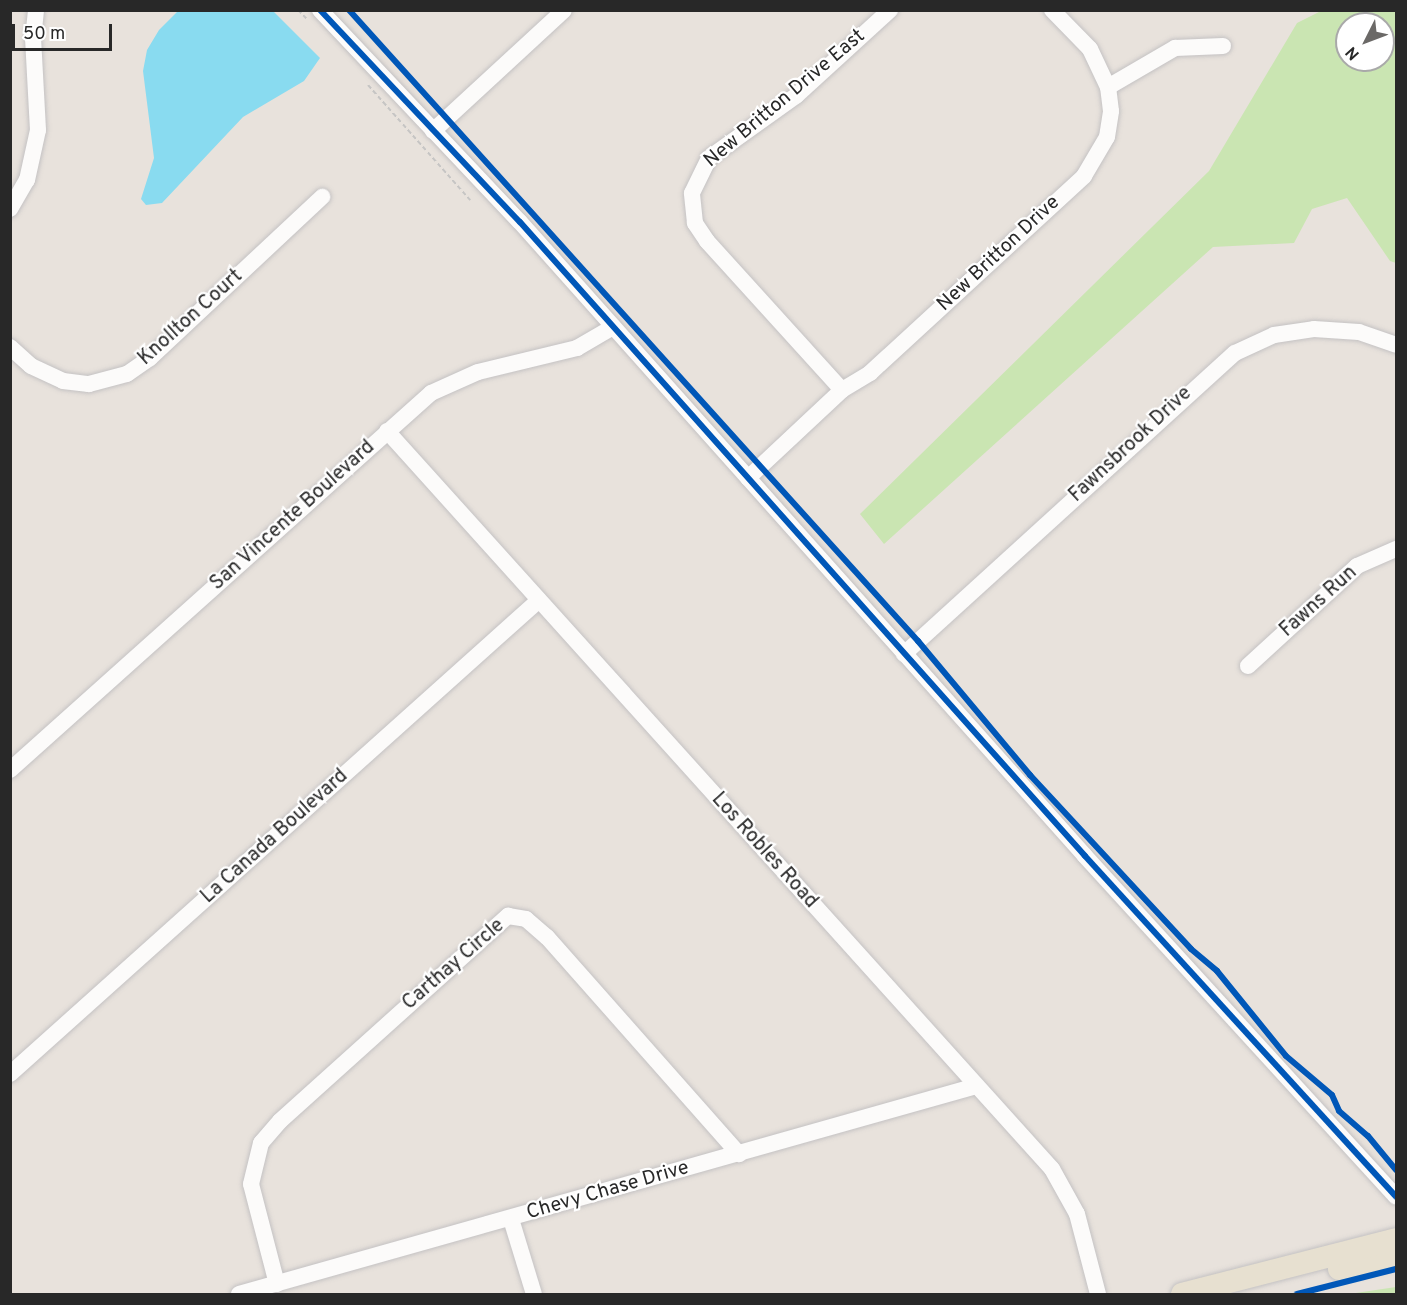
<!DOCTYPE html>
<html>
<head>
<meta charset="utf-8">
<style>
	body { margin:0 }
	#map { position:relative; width:1407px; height:1305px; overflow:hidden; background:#e8e2dc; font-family:Overpass,sans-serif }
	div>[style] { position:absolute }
	.green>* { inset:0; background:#cae5b2 }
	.water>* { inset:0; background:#89dbf0 }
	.path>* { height:2px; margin-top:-1px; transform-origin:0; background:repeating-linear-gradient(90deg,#c6c5c4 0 4.5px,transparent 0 7.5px) }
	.roads { filter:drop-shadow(0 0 2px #c4c2c3) drop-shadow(0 0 2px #c4c2c3) }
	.minor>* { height:16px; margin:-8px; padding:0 8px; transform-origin:8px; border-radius:8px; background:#fcfbfa }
	.major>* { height:22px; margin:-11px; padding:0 11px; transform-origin:11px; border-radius:11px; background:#e7e0d0 }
	.cycleway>* { height:6px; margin:-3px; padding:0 3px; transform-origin:3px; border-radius:3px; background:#0057b8 }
	span { translate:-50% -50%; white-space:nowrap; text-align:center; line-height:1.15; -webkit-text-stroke:4.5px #fff; paint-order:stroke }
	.street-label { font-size:20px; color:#282828 }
	.frame { position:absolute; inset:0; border:12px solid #282828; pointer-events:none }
	.north { position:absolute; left:1335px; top:12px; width:60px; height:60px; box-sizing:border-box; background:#fff; border:2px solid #a9a9a9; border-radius:50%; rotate:228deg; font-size:16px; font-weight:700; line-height:24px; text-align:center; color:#282828 }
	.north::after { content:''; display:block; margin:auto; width:21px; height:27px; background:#6b6967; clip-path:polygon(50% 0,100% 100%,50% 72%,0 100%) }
	.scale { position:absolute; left:12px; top:24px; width:100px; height:27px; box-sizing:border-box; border:3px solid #282828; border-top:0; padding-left:8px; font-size:18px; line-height:21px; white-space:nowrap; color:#282828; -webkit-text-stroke:4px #fff; paint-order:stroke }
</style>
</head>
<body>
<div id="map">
	<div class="green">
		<i style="clip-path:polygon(evenodd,1321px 11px,1396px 11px,1396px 263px,1390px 261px,1347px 198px,1312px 209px,1294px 243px,1213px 247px,884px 544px,860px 514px,1209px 171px,1297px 23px,1321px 11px,1347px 24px,1383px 24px,1383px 60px,1347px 60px,1347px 24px)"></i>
		<i style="clip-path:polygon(1396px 1287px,1396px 1294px,1349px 1294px)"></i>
	</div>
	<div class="water">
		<i style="clip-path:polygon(178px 11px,273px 11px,320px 58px,304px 81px,243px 117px,162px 203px,146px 205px,141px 199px,154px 158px,143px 71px,147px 50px,159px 30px)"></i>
	</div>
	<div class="path">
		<i style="left:298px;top:10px;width:13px;rotate:45deg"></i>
		<i style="left:368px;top:85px;width:154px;rotate:48.4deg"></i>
	</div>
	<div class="roads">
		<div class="minor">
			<i style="left:320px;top:10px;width:291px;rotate:46.7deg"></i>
			<i style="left:520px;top:222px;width:849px;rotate:48.29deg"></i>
			<i style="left:1085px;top:856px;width:461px;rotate:47.6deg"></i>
			<i style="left:1052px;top:10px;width:54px;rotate:45.7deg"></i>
			<i style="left:1090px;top:49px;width:42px;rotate:64.7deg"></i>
			<i style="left:433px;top:131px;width:178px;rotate:-42.7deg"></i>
			<i style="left:10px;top:209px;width:34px;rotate:-60deg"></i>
			<i style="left:27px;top:180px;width:51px;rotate:-77.6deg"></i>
			<i style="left:38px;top:130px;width:91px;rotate:-93.1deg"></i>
			<i style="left:33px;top:39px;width:29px;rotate:-84deg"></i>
			<i style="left:10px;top:347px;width:28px;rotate:42deg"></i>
			<i style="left:31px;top:366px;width:35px;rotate:25deg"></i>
			<i style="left:63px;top:381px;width:26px;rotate:7deg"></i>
			<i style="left:89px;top:384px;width:39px;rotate:-15deg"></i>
			<i style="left:127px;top:374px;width:28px;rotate:-35deg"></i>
			<i style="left:150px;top:358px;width:236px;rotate:-43.1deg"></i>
			<i style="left:842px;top:390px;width:201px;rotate:-132.2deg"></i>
			<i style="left:707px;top:241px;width:22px;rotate:-124deg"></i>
			<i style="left:695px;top:223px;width:30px;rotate:-96deg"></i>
			<i style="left:692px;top:193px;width:39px;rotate:-64deg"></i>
			<i style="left:709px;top:158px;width:108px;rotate:-35.6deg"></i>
			<i style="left:797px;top:95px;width:126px;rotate:-42.4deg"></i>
			<i style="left:387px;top:431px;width:993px;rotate:47.98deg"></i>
			<i style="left:1052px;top:1169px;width:51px;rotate:60.9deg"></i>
			<i style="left:1077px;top:1214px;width:83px;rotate:75.3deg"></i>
			<i style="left:748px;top:478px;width:129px;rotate:-43.1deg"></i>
			<i style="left:842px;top:390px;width:33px;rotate:-31deg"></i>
			<i style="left:870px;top:373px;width:291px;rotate:-42.6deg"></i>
			<i style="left:1084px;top:176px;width:45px;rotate:-59.5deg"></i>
			<i style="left:1107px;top:137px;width:26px;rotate:-81deg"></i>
			<i style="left:1111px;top:111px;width:24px;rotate:-97deg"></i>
			<i style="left:1108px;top:87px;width:78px;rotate:-30.2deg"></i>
			<i style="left:1175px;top:48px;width:48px;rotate:-2.4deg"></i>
			<i style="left:904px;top:654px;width:447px;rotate:-42.3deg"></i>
			<i style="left:1235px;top:353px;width:43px;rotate:-24.8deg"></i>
			<i style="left:1274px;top:335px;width:40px;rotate:-8.5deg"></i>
			<i style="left:1314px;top:329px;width:45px;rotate:3.8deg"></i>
			<i style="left:1359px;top:332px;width:39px;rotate:19deg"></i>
			<i style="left:1248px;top:666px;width:148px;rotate:-42.5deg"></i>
			<i style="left:1357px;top:566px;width:43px;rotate:-23.6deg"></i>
			<i style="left:10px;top:770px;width:565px;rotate:-41.84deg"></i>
			<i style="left:431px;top:393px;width:51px;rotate:-24.1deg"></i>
			<i style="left:478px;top:372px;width:102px;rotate:-13.6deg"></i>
			<i style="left:577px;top:348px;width:42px;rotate:-30.3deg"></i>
			<i style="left:10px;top:1074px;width:710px;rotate:-41.86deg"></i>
			<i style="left:511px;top:1219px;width:78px;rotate:73deg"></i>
			<i style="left:277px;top:1284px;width:103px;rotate:-104.6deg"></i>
			<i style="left:251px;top:1184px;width:42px;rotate:-76.3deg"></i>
			<i style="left:261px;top:1143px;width:29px;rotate:-49deg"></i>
			<i style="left:280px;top:1121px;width:307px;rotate:-42deg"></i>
			<i style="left:508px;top:916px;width:18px;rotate:9deg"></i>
			<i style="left:526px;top:919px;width:28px;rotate:41deg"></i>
			<i style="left:547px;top:937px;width:290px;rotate:48.5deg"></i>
			<i style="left:239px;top:1294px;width:766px;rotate:-15.76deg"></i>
		</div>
		<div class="major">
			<i style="left:1339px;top:1269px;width:58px;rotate:-11.9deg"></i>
			<i style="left:1182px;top:1294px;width:221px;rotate:-14.4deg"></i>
		</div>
	</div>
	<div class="cycleway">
		<i style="left:320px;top:10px;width:291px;rotate:46.7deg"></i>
		<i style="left:520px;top:222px;width:849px;rotate:48.29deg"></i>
		<i style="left:1085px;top:856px;width:461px;rotate:47.6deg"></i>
		<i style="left:349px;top:10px;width:850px;rotate:47.96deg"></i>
		<i style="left:918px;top:641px;width:175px;rotate:50.1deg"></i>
		<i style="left:1030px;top:775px;width:237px;rotate:47.2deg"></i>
		<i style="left:1191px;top:949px;width:34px;rotate:40deg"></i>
		<i style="left:1217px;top:971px;width:109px;rotate:50.9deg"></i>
		<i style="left:1286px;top:1056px;width:60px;rotate:40.3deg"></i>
		<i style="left:1332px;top:1095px;width:17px;rotate:66deg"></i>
		<i style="left:1339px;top:1111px;width:38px;rotate:41deg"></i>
		<i style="left:1368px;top:1136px;width:44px;rotate:50.5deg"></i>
		<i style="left:1297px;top:1294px;width:102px;rotate:-14.2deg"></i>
	</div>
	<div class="street-label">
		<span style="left:785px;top:99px;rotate:-40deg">New Britton Drive East</span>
		<span style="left:999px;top:254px;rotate:-43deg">New Britton Drive</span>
		<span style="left:191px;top:318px;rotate:-42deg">Knollton Court</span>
		<span style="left:1131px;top:445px;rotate:-43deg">Fawnsbrook Drive</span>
		<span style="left:293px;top:516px;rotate:-42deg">San Vincente Boulevard</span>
		<span style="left:1319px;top:602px;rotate:-42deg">Fawns Run</span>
		<span style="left:275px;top:837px;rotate:-42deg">La Canada Boulevard</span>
		<span style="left:764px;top:851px;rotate:48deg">Los Robles Road</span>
		<span style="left:454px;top:965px;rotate:-41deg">Carthay Circle</span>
		<span style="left:608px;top:1191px;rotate:-16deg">Chevy Chase Drive</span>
	</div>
	<div class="frame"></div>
	<div class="north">N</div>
	<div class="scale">50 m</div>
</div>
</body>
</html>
